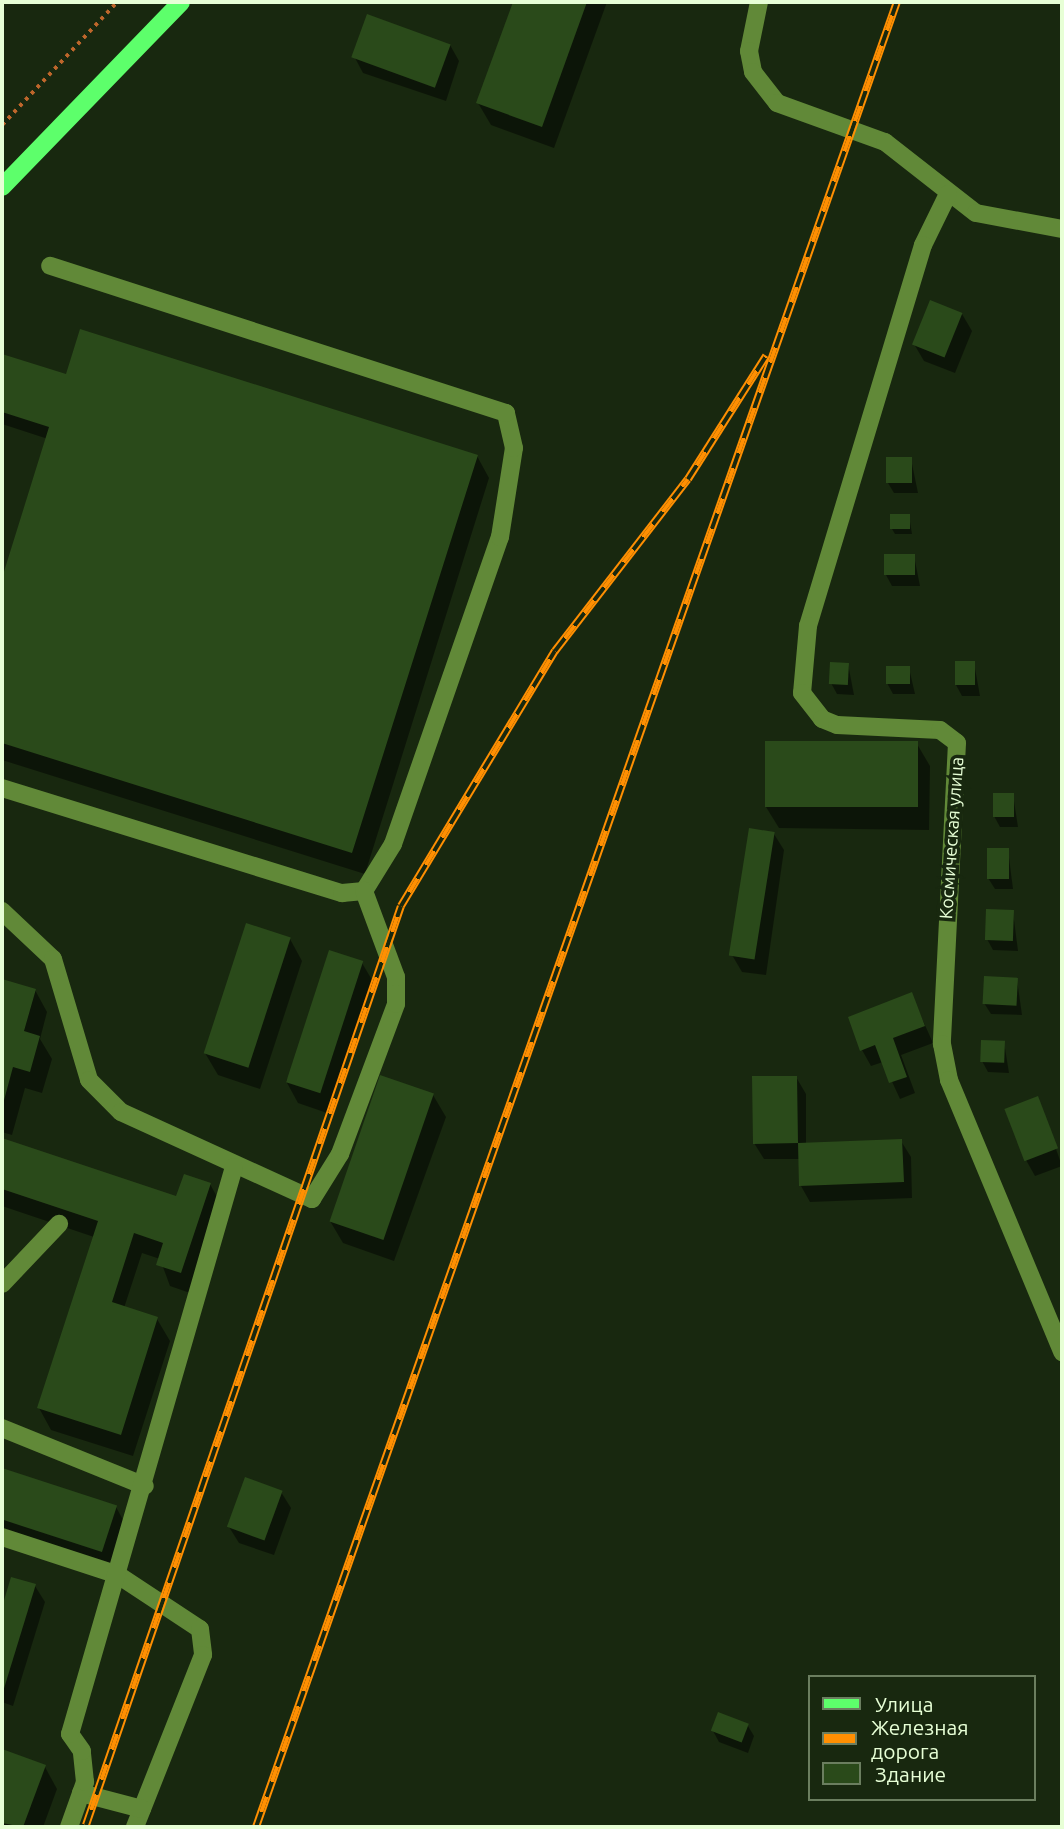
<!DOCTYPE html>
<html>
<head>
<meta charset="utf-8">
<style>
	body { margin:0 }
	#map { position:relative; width:1064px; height:1829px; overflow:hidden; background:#18280f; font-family:Ubuntu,sans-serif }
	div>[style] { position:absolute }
	.shadow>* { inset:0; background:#0007 }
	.building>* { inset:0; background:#2a4a1a; transform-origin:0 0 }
	.path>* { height:3.5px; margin-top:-1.75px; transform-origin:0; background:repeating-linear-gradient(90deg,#be662b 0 3.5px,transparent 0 8.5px) }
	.minor>* { height:18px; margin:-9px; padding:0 9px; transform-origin:9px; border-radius:9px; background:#618938 }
	.major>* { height:18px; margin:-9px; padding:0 9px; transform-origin:9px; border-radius:9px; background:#5dff6b }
	.rail>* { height:8px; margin-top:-4px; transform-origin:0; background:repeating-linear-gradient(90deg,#18280f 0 16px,#ff8f02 0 32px); box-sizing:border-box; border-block:2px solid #ff8f02 }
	span { translate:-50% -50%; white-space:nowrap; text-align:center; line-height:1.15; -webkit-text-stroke:7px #18280f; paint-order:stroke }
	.street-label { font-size:18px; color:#e7ffd6 }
	.frame { position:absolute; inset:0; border:4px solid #e7ffd6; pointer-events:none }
	.legend { position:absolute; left:808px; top:1675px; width:228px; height:126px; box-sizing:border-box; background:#18280f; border:2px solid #6b7e5f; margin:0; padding:9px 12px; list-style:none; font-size:21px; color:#e7ffd6 }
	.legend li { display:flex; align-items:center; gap:14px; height:35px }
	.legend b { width:35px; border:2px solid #6b7e5f }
</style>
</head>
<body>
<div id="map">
	<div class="shadow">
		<i style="clip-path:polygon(515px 2px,607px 2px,554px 148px,491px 125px,478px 103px)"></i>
		<i style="clip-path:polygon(450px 45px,459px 61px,446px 101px,363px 73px,354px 56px)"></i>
		<i style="clip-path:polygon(962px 314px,972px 331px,955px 373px,924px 361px,914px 344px)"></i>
		<i style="clip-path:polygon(2px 356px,67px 376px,477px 456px,489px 478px,365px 874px,2px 760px,2px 584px,48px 439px,2px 424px)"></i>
		<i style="clip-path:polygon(911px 459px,918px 493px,894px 493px,888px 483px)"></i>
		<i style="clip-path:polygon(909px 516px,912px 534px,895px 534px,892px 529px)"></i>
		<i style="clip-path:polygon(914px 556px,920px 586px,892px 586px,886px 575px)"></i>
		<i style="clip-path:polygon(974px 663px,980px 696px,962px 696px,956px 685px)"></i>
		<i style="clip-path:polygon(848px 664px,854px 695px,837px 694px,831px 683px)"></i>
		<i style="clip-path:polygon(909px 668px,915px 694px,893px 694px,887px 683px)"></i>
		<i style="clip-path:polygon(917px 744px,930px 766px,929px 830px,779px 828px,766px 807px)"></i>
		<i style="clip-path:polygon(1013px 795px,1018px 827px,1000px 827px,994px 816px)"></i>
		<i style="clip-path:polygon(774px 834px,784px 850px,766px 975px,742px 972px,732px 955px)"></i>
		<i style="clip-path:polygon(1008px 850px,1013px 889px,995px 889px,988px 878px)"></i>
		<i style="clip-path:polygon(1013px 912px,1018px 951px,993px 950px,987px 939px)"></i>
		<i style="clip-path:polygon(290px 939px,302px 961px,260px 1089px,218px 1075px,205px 1053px)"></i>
		<i style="clip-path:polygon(362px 963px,375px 985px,330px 1114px,298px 1103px,286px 1081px)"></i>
		<i style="clip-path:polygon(1017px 980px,1022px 1015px,991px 1014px,984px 1003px)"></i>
		<i style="clip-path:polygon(2px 981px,35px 990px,47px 1012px,40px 1039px,52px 1059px,42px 1093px,25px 1088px,12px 1135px,2px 1132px)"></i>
		<i style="clip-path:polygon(911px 994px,933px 1043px,901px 1055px,915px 1093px,900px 1099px,883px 1062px,871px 1066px,862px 1050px)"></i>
		<i style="clip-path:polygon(1004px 1042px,1009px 1073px,988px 1072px,982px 1061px)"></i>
		<i style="clip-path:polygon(796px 1077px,806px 1094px,806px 1145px,901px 1141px,911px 1157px,912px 1198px,810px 1202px,801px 1186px,800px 1159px,764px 1159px,754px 1143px)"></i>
		<i style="clip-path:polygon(433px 1095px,446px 1117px,394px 1261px,343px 1243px,330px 1221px)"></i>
		<i style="clip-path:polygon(1038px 1098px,1062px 1166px,1035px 1176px,1026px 1160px)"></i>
		<i style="clip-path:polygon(2px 1140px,177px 1199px,210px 1184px,222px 1206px,193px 1294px,170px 1286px,160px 1259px,142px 1253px,124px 1308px,157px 1319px,170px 1341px,133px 1456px,51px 1430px,39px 1408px,94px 1237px,2px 1206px)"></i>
		<i style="clip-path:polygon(2px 1470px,116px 1507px,128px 1529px,115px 1571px,2px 1534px)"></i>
		<i style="clip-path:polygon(281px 1492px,291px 1508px,274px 1555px,239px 1543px,229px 1527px)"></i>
		<i style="clip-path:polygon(12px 1579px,35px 1586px,45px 1602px,13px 1706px,2px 1702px,2px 1613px)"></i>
		<i style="clip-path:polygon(748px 1726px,754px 1736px,748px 1753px,719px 1742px,713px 1731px)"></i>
		<i style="clip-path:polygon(2px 1751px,45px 1767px,57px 1789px,43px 1827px,2px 1827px)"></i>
	</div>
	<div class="building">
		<i style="clip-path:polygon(513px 2px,587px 2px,542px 127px,476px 103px)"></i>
		<i style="left:367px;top:14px;width:89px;height:46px;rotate:20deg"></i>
		<i style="left:930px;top:300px;width:35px;height:48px;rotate:22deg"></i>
		<i style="clip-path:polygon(80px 329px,478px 455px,352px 853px,2px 743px,2px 578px,49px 427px,2px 412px,2px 354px,66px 374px)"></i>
		<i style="left:886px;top:457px;width:26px;height:26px"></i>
		<i style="left:890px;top:514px;width:20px;height:15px"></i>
		<i style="left:884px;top:554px;width:31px;height:21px"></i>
		<i style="left:955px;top:661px;width:20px;height:24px"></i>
		<i style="left:830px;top:662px;width:19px;height:22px;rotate:3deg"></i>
		<i style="left:886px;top:666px;width:24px;height:18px"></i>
		<i style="left:765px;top:741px;width:153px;height:66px"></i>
		<i style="left:993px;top:793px;width:21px;height:24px"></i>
		<i style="left:749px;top:828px;width:26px;height:129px;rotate:9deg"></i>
		<i style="left:987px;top:848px;width:22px;height:31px"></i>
		<i style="left:986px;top:909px;width:28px;height:31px;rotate:2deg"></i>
		<i style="left:246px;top:923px;width:47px;height:137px;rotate:18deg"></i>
		<i style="left:329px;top:950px;width:36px;height:139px;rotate:18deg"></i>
		<i style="left:984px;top:976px;width:34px;height:28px;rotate:3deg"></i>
		<i style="clip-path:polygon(2px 979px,36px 989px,24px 1031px,40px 1036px,30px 1072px,13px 1067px,3px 1104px)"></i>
		<i style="clip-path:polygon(912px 992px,925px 1026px,893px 1038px,907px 1077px,889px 1083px,875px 1045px,860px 1051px,848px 1017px)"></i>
		<i style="left:981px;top:1040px;width:24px;height:22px;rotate:2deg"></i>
		<i style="left:380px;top:1075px;width:57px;height:155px;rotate:19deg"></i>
		<i style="clip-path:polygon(752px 1076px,797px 1076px,798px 1143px,902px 1139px,904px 1182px,799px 1186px,798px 1143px,753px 1144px)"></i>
		<i style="left:1038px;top:1096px;width:56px;height:36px;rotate:69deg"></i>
		<i style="clip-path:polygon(2px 1138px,176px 1196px,184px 1174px,211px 1183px,181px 1273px,156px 1265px,163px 1243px,134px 1233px,112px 1302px,158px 1317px,121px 1435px,37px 1408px,98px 1221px,2px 1189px)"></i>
		<i style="left:2px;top:1468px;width:121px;height:49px;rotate:18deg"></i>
		<i style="left:245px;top:1477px;width:40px;height:53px;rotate:20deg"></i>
		<i style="clip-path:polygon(11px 1577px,36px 1584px,2px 1695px,2px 1607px)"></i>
		<i style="left:718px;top:1712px;width:33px;height:20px;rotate:21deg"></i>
		<i style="clip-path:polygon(2px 1749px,46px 1765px,23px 1827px,2px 1823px)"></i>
	</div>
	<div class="path">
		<i style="left:2px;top:125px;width:168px;rotate:-46.9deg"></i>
	</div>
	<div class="minor">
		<i style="left:759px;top:2px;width:50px;rotate:101.5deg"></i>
		<i style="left:749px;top:51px;width:21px;rotate:79deg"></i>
		<i style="left:753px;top:72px;width:39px;rotate:52deg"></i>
		<i style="left:777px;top:103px;width:115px;rotate:19.9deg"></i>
		<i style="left:885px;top:142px;width:115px;rotate:38deg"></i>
		<i style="left:976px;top:213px;width:87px;rotate:10.5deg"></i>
		<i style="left:948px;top:194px;width:57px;rotate:116.1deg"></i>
		<i style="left:923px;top:245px;width:398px;rotate:106.8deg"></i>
		<i style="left:808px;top:626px;width:67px;rotate:95.1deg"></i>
		<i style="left:802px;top:693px;width:33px;rotate:52deg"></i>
		<i style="left:822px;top:719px;width:16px;rotate:22deg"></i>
		<i style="left:837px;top:725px;width:103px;rotate:2.8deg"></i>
		<i style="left:940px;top:730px;width:21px;rotate:37deg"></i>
		<i style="left:957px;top:743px;width:301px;rotate:92.9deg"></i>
		<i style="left:942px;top:1044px;width:37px;rotate:79deg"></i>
		<i style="left:949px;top:1080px;width:295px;rotate:67.4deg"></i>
		<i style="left:2px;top:788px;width:356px;rotate:17.2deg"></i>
		<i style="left:342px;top:893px;width:22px;rotate:-5deg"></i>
		<i style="left:364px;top:891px;width:55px;rotate:-58.3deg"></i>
		<i style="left:393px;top:844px;width:325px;rotate:-70.8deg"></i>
		<i style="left:500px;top:537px;width:90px;rotate:-81.1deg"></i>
		<i style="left:514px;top:448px;width:36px;rotate:-103deg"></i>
		<i style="left:506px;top:413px;width:479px;rotate:-162.1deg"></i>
		<i style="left:2px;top:911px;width:70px;rotate:43.3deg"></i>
		<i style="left:53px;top:959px;width:126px;rotate:73.4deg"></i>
		<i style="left:89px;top:1080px;width:45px;rotate:45deg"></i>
		<i style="left:121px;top:1112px;width:210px;rotate:24.5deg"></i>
		<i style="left:312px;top:1199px;width:53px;rotate:-58.1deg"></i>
		<i style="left:340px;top:1154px;width:160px;rotate:-69.5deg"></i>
		<i style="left:396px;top:1004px;width:27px;rotate:-90deg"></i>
		<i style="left:396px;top:977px;width:92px;rotate:-110.4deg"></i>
		<i style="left:2px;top:1284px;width:83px;rotate:-46.5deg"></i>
		<i style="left:2px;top:1428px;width:154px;rotate:22.1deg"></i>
		<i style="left:2px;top:1537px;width:122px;rotate:18.1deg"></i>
		<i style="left:118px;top:1575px;width:98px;rotate:33.4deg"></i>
		<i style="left:200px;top:1629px;width:26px;rotate:83deg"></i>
		<i style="left:203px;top:1655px;width:185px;rotate:111.6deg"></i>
		<i style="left:81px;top:1793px;width:63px;rotate:14.7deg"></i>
		<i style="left:69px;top:1827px;width:48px;rotate:-70.4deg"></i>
		<i style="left:85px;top:1782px;width:31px;rotate:-96deg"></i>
		<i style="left:82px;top:1751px;width:21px;rotate:-125deg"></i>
		<i style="left:70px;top:1734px;width:590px;rotate:-73.87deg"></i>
	</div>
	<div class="major">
		<i style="left:2px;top:187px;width:257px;rotate:-45.9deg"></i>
	</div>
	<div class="rail">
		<i style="left:86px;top:1825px;width:971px;rotate:-71.08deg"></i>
		<i style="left:401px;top:906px;width:298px;rotate:-58.9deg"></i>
		<i style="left:555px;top:651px;width:217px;rotate:-52.3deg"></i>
		<i style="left:688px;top:479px;width:146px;rotate:-57.6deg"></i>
		<i style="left:256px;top:1827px;width:1934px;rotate:-70.65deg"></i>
	</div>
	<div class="street-label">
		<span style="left:951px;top:838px;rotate:-86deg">Космическая улица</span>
	</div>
	<div class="frame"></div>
	<ul class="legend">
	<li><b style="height:9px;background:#5dff6b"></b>Улица</li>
	<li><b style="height:9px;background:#ff8f02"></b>Железная дорога</li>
	<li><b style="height:19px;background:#2a4a1a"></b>Здание</li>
	</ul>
</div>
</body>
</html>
